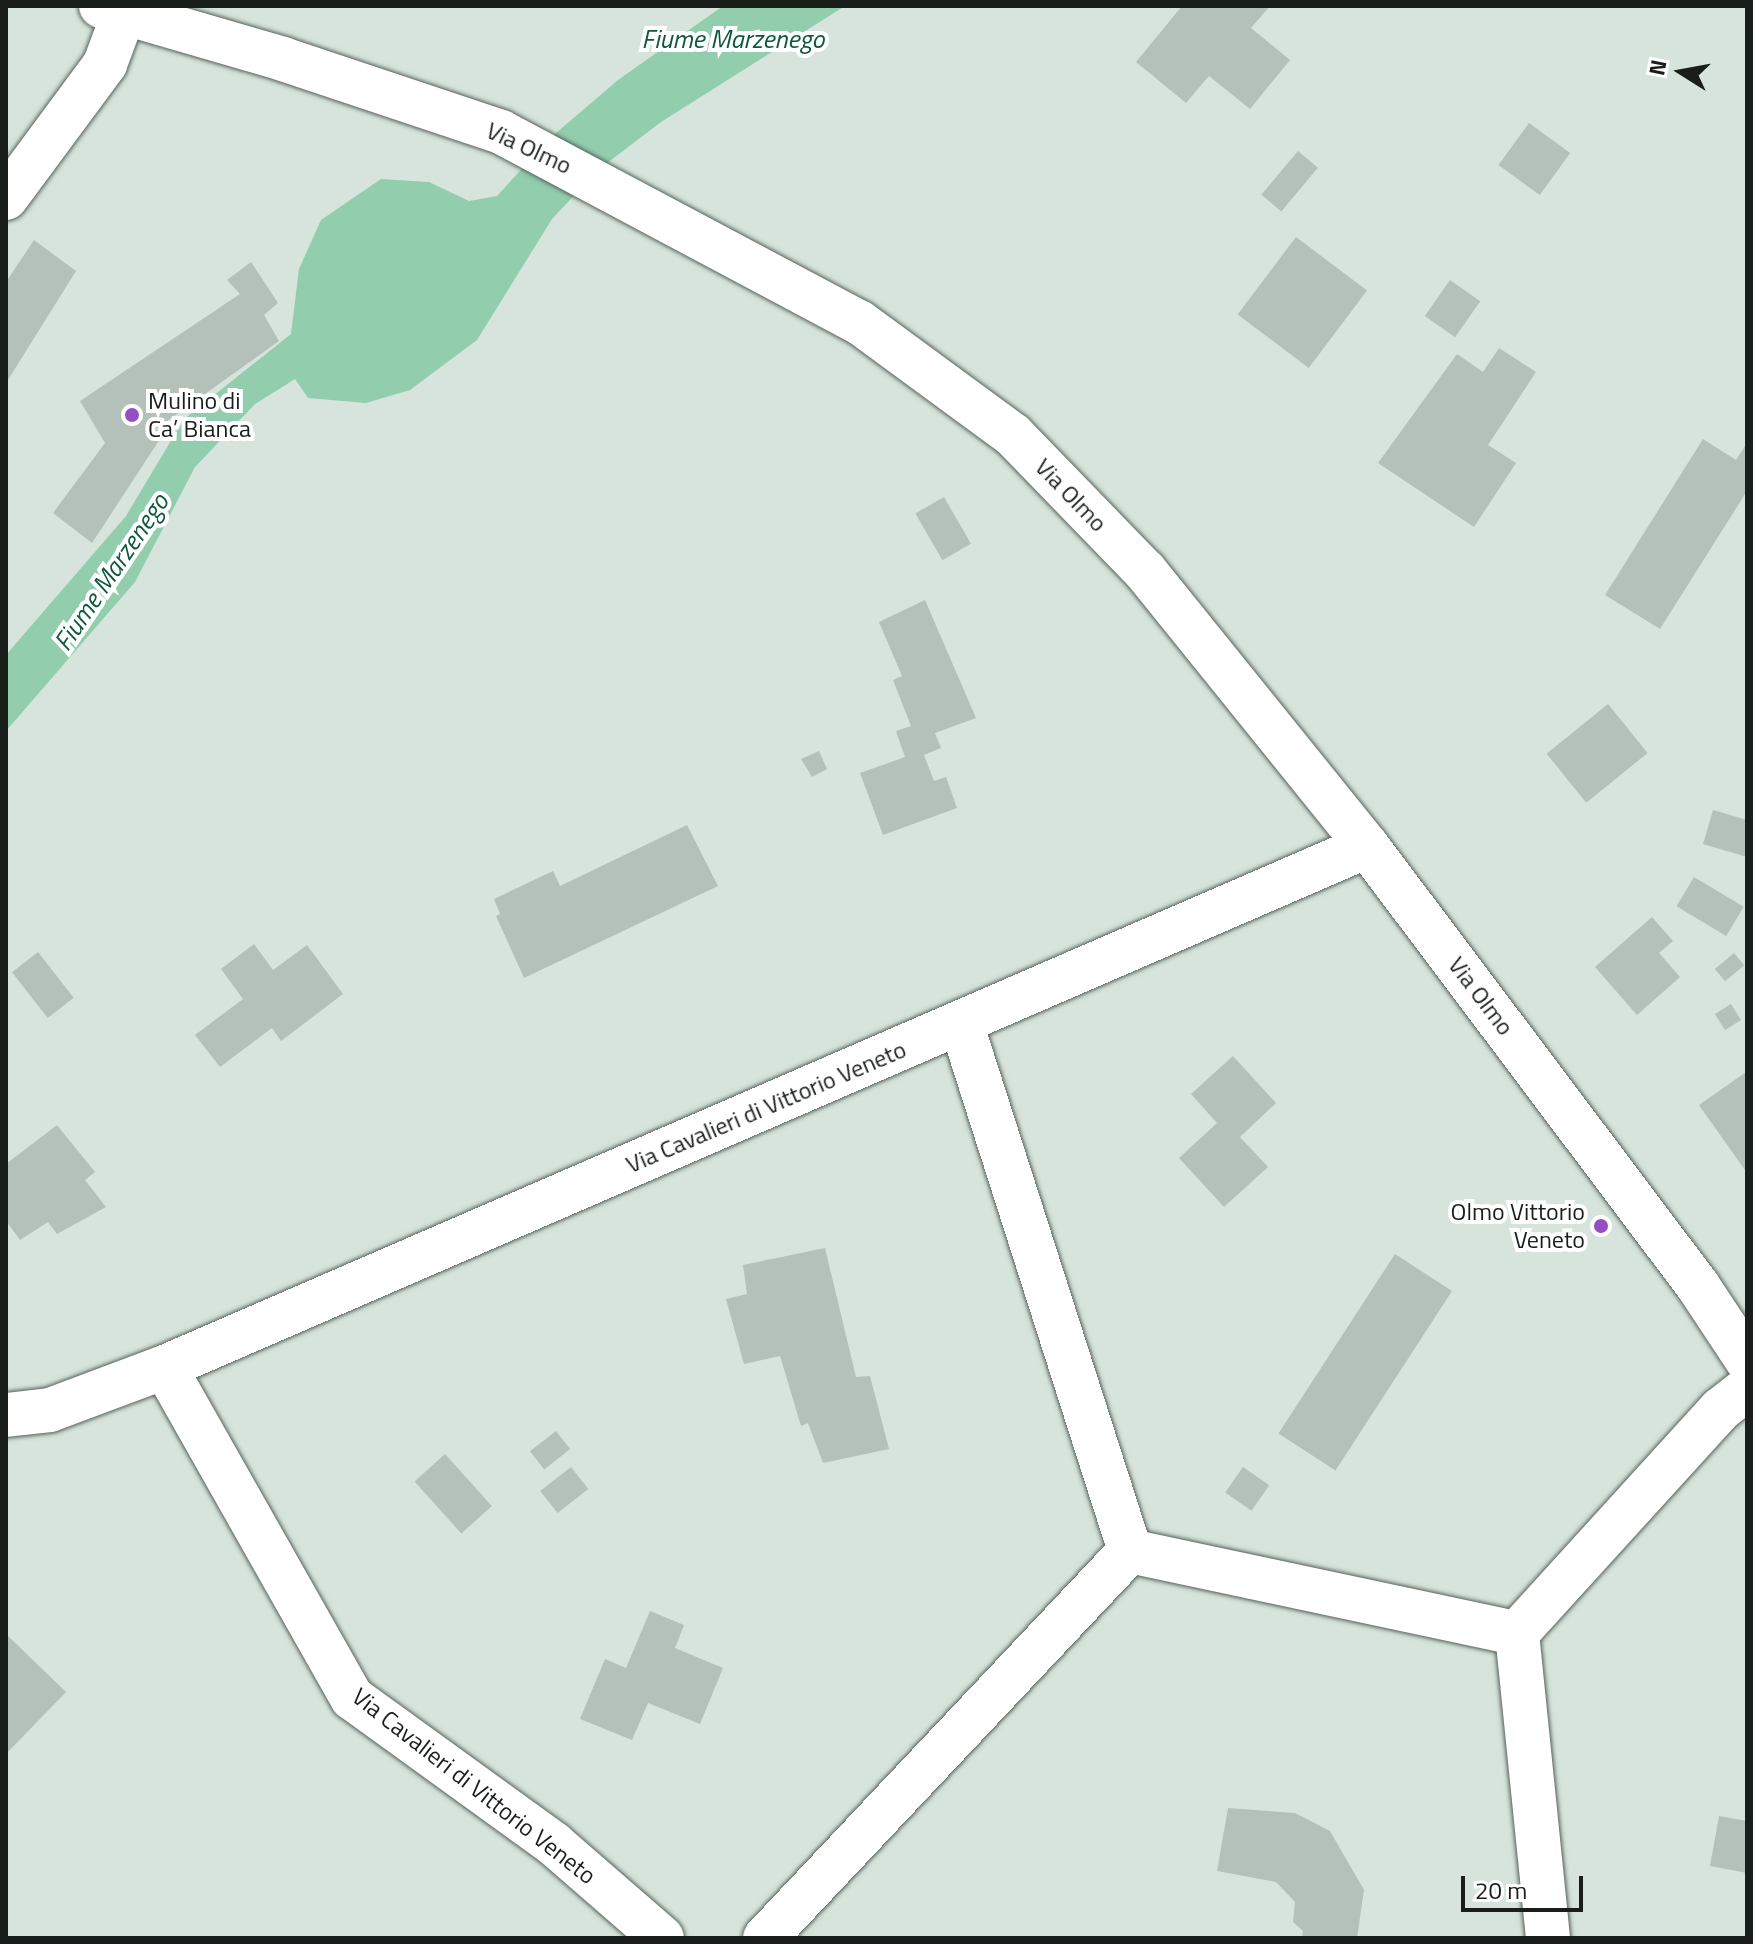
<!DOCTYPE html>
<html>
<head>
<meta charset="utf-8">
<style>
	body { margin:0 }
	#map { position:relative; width:1753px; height:1944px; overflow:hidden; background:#d6e4dc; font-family:"Titillium Web",sans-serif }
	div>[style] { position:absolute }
	.water>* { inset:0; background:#92cead }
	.building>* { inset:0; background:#b4c1b9; transform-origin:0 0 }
	.roads { filter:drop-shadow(0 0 2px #56625b) drop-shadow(0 0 2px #56625b) }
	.street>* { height:44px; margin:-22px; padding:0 22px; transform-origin:22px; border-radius:22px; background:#fff }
	.secondary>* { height:44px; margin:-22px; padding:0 22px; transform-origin:22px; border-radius:22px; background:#fff }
	.dots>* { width:22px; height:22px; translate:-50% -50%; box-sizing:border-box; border:4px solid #fff; border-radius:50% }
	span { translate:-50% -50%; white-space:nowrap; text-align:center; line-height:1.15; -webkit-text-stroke:8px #fff; paint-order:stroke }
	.street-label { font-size:24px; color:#191e1b }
	.poi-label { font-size:24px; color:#191e1b }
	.left { translate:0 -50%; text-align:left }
	.right { translate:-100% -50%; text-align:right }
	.water-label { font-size:26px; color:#0f583a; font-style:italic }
	.frame { position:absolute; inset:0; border:8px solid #191e1b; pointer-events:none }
	.north { position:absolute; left:1641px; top:32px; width:80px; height:80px; -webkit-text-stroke:6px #fff; paint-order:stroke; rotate:281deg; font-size:22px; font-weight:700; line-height:32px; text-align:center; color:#191e1b }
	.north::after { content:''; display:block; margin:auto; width:28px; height:36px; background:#191e1b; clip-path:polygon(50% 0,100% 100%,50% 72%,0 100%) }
	.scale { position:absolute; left:1461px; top:1876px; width:122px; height:36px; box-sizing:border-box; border:4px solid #191e1b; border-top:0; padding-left:10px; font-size:24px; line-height:28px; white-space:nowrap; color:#191e1b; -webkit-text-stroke:6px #fff; paint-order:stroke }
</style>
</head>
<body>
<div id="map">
	<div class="water">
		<i style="clip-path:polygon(723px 6px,845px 6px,661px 122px,598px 170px,552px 219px,477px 340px,410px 390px,366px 403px,308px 398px,295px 379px,255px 404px,195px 467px,135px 582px,6px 731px,6px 655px,126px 516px,184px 419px,291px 334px,299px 269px,321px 220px,381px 179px,429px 182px,469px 201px,497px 196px,549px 139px,618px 80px)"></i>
	</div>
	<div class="building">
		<i style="clip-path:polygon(1182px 6px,1270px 6px,1251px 28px,1290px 60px,1250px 109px,1209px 76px,1186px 103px,1136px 62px)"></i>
		<i style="left:1529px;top:123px;width:51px;height:52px;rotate:36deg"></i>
		<i style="left:1298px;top:151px;width:26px;height:57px;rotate:40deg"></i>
		<i style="left:1296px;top:237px;width:89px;height:97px;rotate:37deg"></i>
		<i style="clip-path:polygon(34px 240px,76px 271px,6px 383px,6px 282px)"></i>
		<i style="clip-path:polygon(251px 262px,278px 303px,264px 315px,279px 341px,156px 429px,162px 436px,92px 543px,53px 513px,105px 443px,80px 401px,240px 294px,227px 280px)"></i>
		<i style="left:1450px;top:280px;width:37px;height:44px;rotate:35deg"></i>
		<i style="clip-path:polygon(1499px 348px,1536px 372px,1488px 445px,1516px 463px,1474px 527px,1378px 463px,1457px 354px,1483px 372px)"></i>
		<i style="clip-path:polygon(1703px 439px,1736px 460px,1747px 443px,1747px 491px,1660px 629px,1605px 595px)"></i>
		<i style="left:944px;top:497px;width:54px;height:33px;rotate:60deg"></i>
		<i style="clip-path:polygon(925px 600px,976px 718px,935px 733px,941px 748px,924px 755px,934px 781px,946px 777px,957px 808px,883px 835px,860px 773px,905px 757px,896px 731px,911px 726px,893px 680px,902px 676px,879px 622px)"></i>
		<i style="left:1608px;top:704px;width:63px;height:79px;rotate:51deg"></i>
		<i style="clip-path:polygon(819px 751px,827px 769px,812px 777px,801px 759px)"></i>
		<i style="clip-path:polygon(1713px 810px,1747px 820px,1747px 857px,1703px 844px)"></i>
		<i style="clip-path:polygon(687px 825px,718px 886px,524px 978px,496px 916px,500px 914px,494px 899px,553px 871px,560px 886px)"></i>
		<i style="left:1694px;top:877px;width:58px;height:34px;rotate:31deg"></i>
		<i style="clip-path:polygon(1652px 917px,1673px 941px,1659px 953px,1680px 977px,1637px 1015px,1595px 967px)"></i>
		<i style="clip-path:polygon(254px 944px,273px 970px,307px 945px,343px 994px,281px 1041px,272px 1028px,220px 1067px,195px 1035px,243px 999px,221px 969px)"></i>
		<i style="left:38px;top:952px;width:58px;height:33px;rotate:52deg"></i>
		<i style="left:1734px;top:953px;width:16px;height:25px;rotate:50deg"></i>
		<i style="left:1731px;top:1004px;width:19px;height:19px;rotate:58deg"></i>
		<i style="clip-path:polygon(1233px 1056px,1276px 1103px,1240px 1137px,1268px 1167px,1224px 1207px,1179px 1158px,1217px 1123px,1191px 1094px)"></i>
		<i style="clip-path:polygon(1746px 1072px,1747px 1074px,1747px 1173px,1699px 1105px)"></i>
		<i style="clip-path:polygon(57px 1125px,95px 1172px,85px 1180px,106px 1207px,57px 1234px,48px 1222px,20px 1240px,6px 1221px,6px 1164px)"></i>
		<i style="clip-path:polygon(825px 1248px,856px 1377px,870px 1376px,889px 1449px,823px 1463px,808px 1423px,801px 1426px,780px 1356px,744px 1364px,726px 1299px,747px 1294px,743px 1265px)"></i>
		<i style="left:1395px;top:1254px;width:68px;height:214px;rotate:33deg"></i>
		<i style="left:556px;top:1431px;width:23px;height:33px;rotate:52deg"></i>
		<i style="left:445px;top:1454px;width:70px;height:41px;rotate:48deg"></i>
		<i style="left:571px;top:1467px;width:28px;height:39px;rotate:52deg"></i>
		<i style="left:1243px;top:1467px;width:32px;height:31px;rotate:35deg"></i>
		<i style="clip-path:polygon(650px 1611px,684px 1625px,675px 1648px,723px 1668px,700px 1724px,648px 1703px,632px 1740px,580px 1719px,605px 1659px,626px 1668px)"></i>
		<i style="clip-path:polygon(6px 1634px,66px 1692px,6px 1754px)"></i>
		<i style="clip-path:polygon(1228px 1808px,1295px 1813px,1330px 1831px,1364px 1890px,1357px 1938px,1302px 1938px,1303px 1931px,1293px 1922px,1295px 1902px,1276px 1882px,1217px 1871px)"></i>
		<i style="clip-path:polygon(1719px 1816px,1747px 1821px,1747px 1873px,1710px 1866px)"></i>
	</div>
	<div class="roads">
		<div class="street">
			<i style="left:6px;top:198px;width:167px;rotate:-53.5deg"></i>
			<i style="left:105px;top:64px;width:54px;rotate:-69.6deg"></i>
			<i style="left:961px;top:1023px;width:554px;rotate:72.25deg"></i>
			<i style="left:6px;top:1415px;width:44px;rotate:-6.5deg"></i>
			<i style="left:50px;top:1410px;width:123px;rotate:-20.5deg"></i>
			<i style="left:662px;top:1938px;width:143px;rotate:-139deg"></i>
			<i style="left:554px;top:1844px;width:249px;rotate:-144.1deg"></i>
			<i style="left:352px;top:1698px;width:380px;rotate:-119.5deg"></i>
			<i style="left:165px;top:1367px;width:1310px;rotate:-23.43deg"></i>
			<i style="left:765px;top:1938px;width:532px;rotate:-46.68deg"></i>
			<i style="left:1130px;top:1551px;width:396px;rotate:12deg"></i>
			<i style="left:1548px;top:1938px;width:307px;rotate:-95.8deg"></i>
			<i style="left:1517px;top:1633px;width:303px;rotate:-47.7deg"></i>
			<i style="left:1721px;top:1409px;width:33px;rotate:-38deg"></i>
		</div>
		<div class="secondary">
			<i style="left:101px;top:6px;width:190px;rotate:16.2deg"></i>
			<i style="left:283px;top:59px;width:230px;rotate:18.5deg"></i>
			<i style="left:501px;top:132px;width:405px;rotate:28deg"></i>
			<i style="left:859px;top:322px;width:191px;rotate:36.3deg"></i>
			<i style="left:1013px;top:435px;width:190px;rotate:45.9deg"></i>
			<i style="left:1145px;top:571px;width:353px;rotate:51.1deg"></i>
			<i style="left:1367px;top:846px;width:551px;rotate:53.05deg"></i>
			<i style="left:1698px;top:1286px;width:89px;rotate:56.5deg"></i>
		</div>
	</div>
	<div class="dots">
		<i style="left:132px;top:415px;background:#964fc3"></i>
		<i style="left:1601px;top:1226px;background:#964fc3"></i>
	</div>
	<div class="street-label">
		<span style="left:529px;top:148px;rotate:25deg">Via Olmo</span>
		<span style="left:1071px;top:495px;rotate:46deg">Via Olmo</span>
		<span style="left:1481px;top:996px;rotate:53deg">Via Olmo</span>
		<span style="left:766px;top:1107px;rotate:-23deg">Via Cavalieri di Vittorio Veneto</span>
		<span style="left:474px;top:1786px;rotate:38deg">Via Cavalieri di Vittorio Veneto</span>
	</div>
	<div class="poi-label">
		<span class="left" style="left:148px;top:415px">Mulino di<br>Ca’ Bianca</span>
		<span class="right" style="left:1585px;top:1226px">Olmo Vittorio<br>Veneto</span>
	</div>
	<div class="water-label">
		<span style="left:733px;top:39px">Fiume Marzenego</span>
		<span style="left:111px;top:572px;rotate:-56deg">Fiume Marzenego</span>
	</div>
	<div class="frame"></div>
	<div class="north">N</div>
	<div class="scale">20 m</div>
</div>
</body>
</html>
